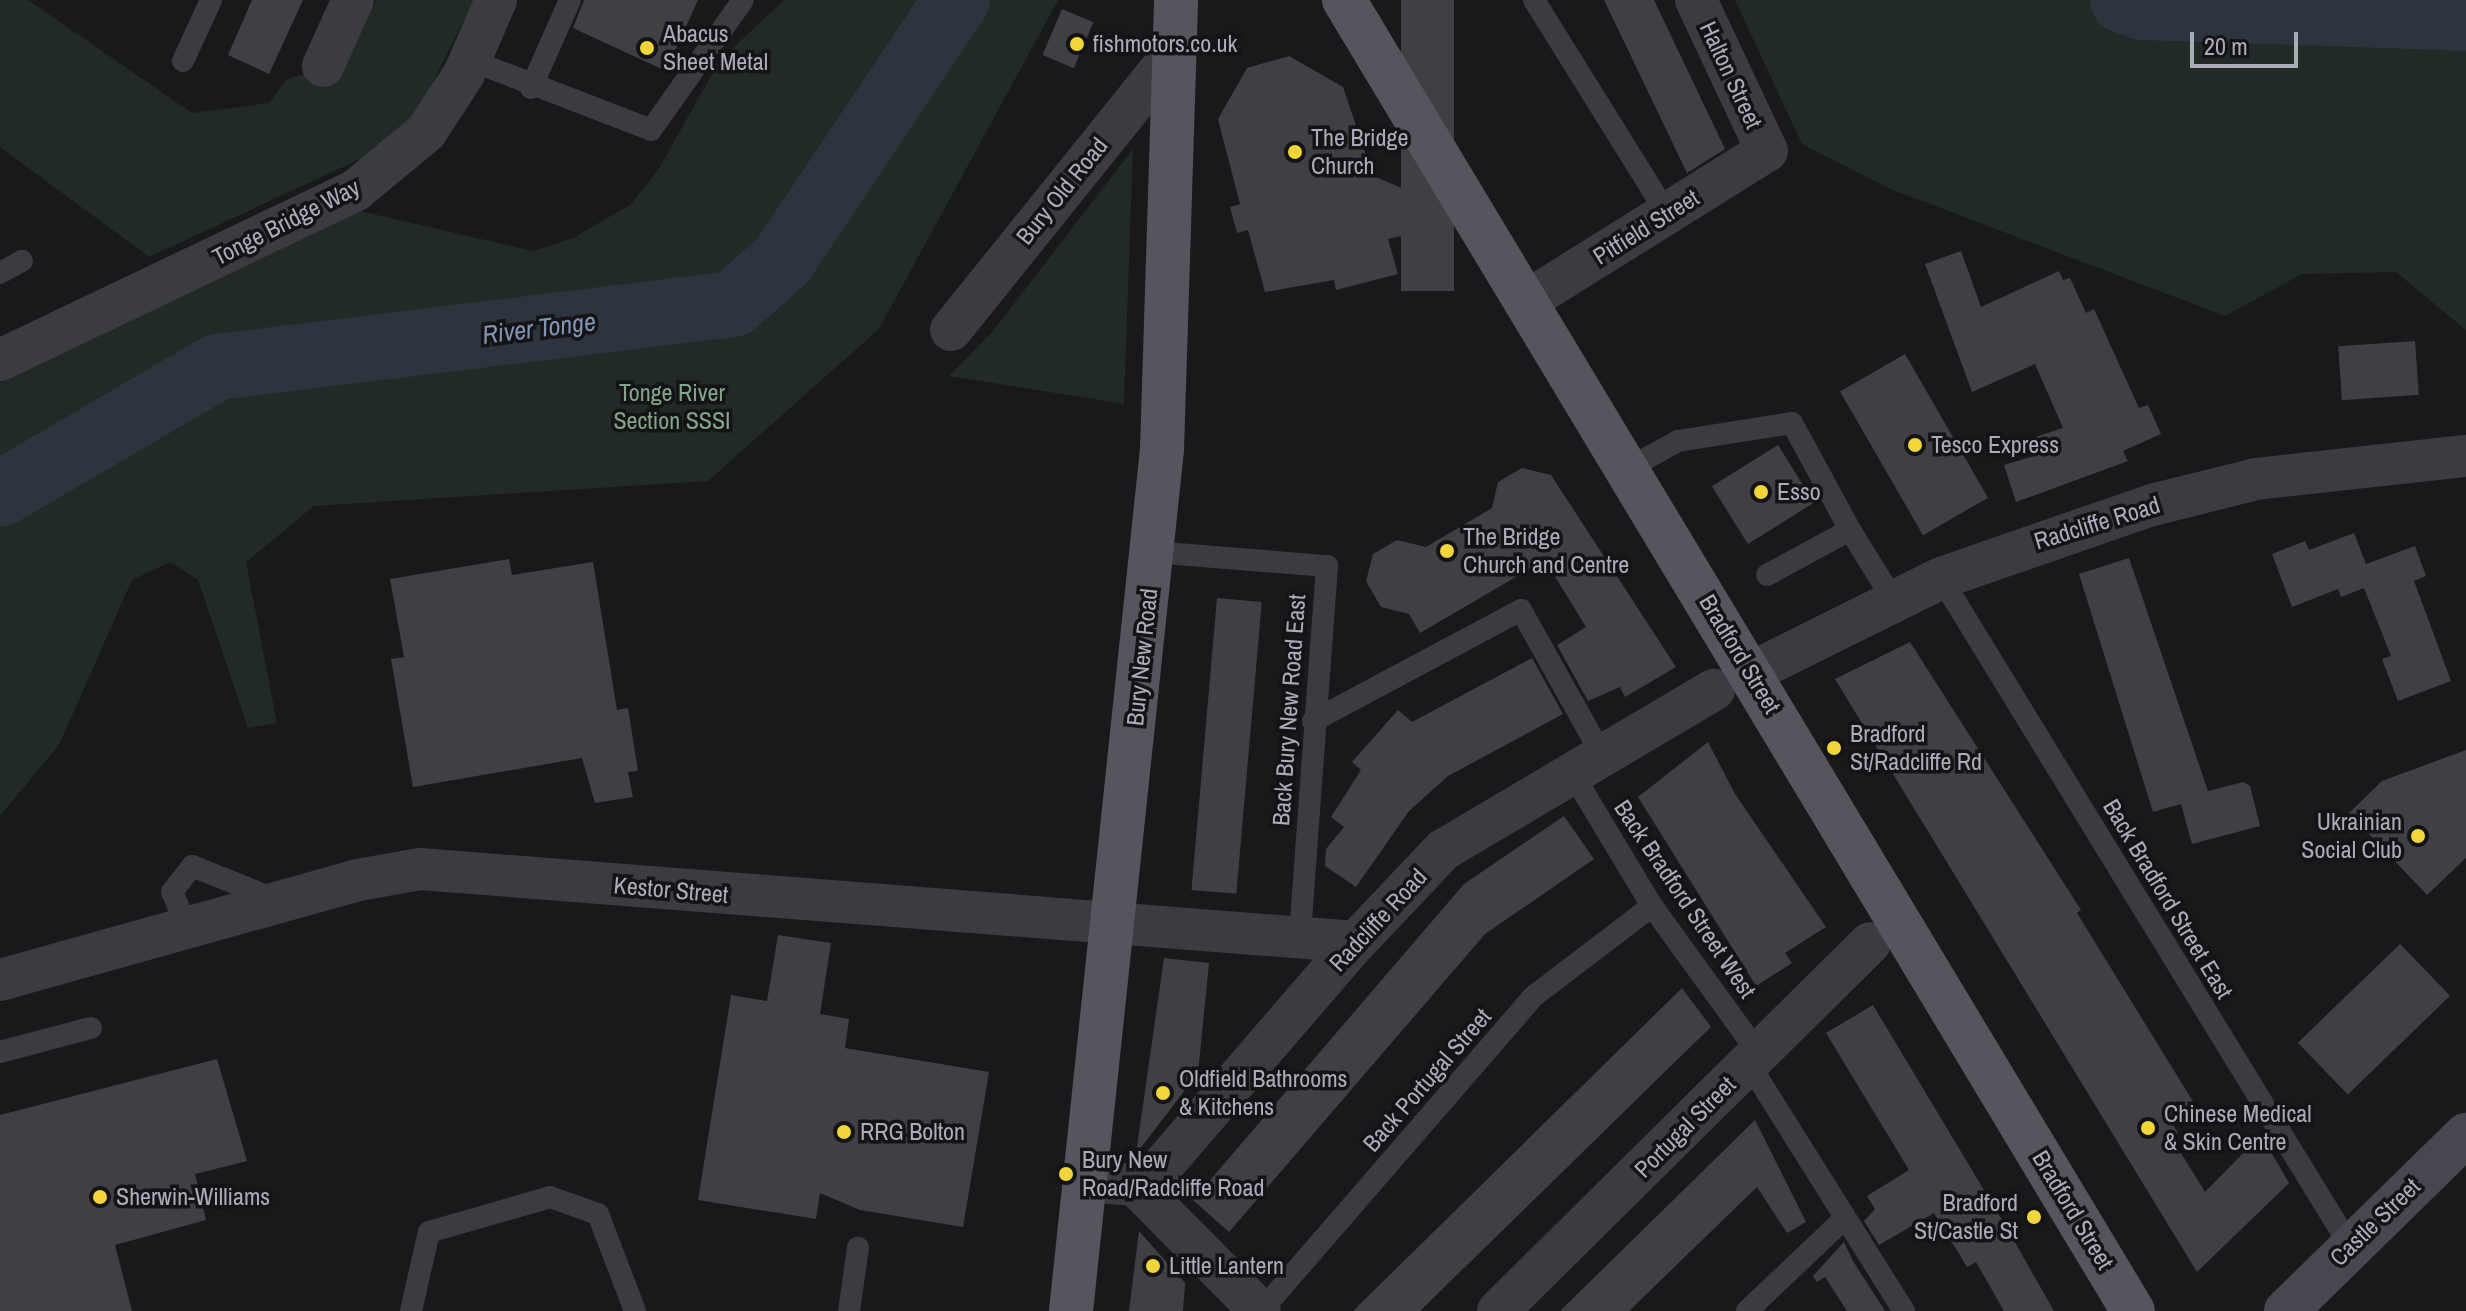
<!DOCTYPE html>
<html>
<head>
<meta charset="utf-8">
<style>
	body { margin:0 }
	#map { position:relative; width:2466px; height:1311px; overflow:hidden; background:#19181a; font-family:"Archivo Narrow",sans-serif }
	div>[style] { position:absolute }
	.green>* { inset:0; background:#222a25 }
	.river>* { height:66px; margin:-33px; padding:0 33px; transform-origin:33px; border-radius:33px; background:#2e343e }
	.building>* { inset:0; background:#404044; transform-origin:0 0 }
	.service>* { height:22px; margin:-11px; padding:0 11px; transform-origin:11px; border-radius:11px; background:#3b3b41 }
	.minor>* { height:42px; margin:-21px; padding:0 21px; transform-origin:21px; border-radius:21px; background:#3b3b41 }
	.secondary>* { height:44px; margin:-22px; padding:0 22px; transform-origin:22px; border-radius:22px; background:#47484f }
	.primary>* { height:44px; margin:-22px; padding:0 22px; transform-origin:22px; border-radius:22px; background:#55555e }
	.dots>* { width:22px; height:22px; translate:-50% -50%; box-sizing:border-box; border:4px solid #141315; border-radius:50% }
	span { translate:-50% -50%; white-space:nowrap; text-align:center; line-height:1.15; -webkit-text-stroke:7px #141315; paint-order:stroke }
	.poi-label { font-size:24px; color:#abacba }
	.left { translate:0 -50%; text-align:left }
	.right { translate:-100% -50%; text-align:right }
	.street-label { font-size:24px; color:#abacba }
	.park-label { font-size:24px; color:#82a58b }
	.water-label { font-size:26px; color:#8293b4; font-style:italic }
	.scale { position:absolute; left:2190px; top:32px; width:108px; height:36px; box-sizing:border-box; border:4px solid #abacba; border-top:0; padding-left:10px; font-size:24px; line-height:28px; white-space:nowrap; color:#abacba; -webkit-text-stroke:6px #141315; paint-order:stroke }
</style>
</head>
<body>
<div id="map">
	<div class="green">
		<i style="clip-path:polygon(0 0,28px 0,192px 113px,269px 103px,286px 80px,350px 57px,376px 0,474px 0,418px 112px,369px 155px,149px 257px,0 147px)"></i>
		<i style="clip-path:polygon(784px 0,1058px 0,879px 329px,708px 481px,314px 506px,246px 562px,277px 723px,248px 728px,198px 580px,170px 562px,132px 580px,59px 745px,0 816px,0 382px,360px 211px,533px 251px,573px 238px,631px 204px,658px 170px,720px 60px)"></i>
		<i style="clip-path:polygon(1735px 0,2466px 0,2466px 330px,2396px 272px,2302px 274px,2225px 316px,1888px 188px,1802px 144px)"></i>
		<i style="clip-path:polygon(1133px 149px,1124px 404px,949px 376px,993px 331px)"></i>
	</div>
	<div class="river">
		<i style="left:2123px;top:0;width:20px;rotate:20deg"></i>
		<i style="left:2142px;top:7px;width:324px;rotate:1.9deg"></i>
		<i style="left:0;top:494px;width:251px;rotate:-30.3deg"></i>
		<i style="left:217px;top:367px;width:520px;rotate:-6.96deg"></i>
		<i style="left:733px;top:304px;width:65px;rotate:-41.3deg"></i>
		<i style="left:782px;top:261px;width:314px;rotate:-56.2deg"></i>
	</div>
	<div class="building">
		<i style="clip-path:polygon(252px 0,303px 0,269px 74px,228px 55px)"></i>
		<i style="clip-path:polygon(584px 0,698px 0,666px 71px,573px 28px)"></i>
		<i style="left:1401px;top:0;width:53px;height:291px"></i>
		<i style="clip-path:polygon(1604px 0,1654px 0,1725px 149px,1687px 173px)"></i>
		<i style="left:1062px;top:9px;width:34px;height:50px;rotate:23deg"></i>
		<i style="clip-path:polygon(1289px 56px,1343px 87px,1373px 176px,1402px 188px,1411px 222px,1406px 235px,1388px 239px,1398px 274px,1336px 290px,1334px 280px,1265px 292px,1248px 230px,1237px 233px,1230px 207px,1240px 204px,1218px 119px,1247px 68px)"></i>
		<i style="clip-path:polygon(1961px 251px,1981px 307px,2059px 271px,2063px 280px,2070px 278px,2086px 313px,2094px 309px,2139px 408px,2148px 405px,2161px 434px,2123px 451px,2128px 461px,2016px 502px,2004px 465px,2034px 456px,2029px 439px,2063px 428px,2035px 364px,1972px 392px,1925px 264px)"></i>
		<i style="left:2415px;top:341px;width:54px;height:77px;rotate:86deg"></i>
		<i style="left:1905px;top:354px;width:166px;height:75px;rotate:60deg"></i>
		<i style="left:1778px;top:445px;width:68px;height:78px;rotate:58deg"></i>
		<i style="clip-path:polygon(1522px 468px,1551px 475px,1676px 667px,1625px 697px,1620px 687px,1588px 701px,1557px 645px,1586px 627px,1545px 560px,1420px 633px,1409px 614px,1381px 607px,1366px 581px,1373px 554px,1397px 540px,1426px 547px,1492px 508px,1498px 482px)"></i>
		<i style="clip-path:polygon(2354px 533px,2366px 564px,2415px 546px,2426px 576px,2414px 581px,2451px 681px,2398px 701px,2382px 659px,2391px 656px,2364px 588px,2341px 597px,2338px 589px,2292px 607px,2272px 554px,2305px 541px,2309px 550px)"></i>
		<i style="clip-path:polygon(2129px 558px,2208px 791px,2243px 782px,2250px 786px,2260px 826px,2192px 844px,2181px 804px,2153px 812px,2079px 574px)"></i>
		<i style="clip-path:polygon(509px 559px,512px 575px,593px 562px,617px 710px,628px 708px,638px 771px,628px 772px,633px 797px,595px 803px,582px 758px,413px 787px,391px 659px,404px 657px,390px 579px)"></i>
		<i style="left:1217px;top:598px;width:45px;height:293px;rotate:5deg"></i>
		<i style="clip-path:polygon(1910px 642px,2081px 910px,2077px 913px,2197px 1108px,2172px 1123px,2178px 1133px,2171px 1137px,2205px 1192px,2261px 1135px,2289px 1183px,2197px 1272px,1835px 679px)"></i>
		<i style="clip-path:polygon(1532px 658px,1563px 714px,1448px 776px,1409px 811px,1356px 887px,1325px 866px,1326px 849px,1344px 827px,1331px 817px,1361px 770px,1352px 762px,1398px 710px,1412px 722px)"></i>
		<i style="clip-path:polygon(1708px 742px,1735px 794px,1826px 927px,1785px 953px,1792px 963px,1756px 986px,1638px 797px)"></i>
		<i style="clip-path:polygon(2466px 750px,2466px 858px,2427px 895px,2349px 813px,2382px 781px)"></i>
		<i style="clip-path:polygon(1564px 816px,1594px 859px,1485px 934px,1229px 1232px,1193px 1200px,1464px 884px)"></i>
		<i style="clip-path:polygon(778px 935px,831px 943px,820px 1014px,849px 1019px,845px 1048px,989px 1072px,963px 1227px,860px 1210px,820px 1193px,816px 1219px,698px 1200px,731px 995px,767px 1001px)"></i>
		<i style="left:2400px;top:944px;width:72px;height:142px;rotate:46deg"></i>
		<i style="clip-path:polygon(1164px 958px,1209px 963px,1198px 1073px,1136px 1154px)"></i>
		<i style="clip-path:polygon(1682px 988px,1711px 1027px,1680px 1057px,1420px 1311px,1353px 1311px)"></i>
		<i style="clip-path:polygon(1873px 1005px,2008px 1230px,2054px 1311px,2004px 1311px,1976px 1262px,1967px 1267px,1934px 1213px,1879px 1245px,1864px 1221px,1875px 1209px,1867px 1196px,1909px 1170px,1826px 1033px)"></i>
		<i style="clip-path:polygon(217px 1059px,247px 1161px,195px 1174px,206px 1220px,115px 1245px,132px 1311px,0 1311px,0 1115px)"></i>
		<i style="clip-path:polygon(1755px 1120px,1806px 1222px,1787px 1233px,1757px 1187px,1629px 1311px,1560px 1311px)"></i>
		<i style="clip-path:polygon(1139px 1231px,1185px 1283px,1183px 1311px,1129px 1311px)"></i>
		<i style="clip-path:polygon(1844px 1242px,1853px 1261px,1885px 1311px,1847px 1311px,1825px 1277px,1817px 1282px,1813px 1276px)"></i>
	</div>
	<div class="service">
		<i style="left:1534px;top:0;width:252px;rotate:58.1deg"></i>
		<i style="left:470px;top:60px;width:194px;rotate:21.1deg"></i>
		<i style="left:651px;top:130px;width:159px;rotate:-54.7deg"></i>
		<i style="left:183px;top:61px;width:67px;rotate:-65.3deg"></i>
		<i style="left:531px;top:88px;width:96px;rotate:-66.1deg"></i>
		<i style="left:0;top:273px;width:25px;rotate:-29deg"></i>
		<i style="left:1627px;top:469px;width:58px;rotate:-28.8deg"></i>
		<i style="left:1678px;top:441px;width:115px;rotate:-9deg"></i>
		<i style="left:1792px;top:423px;width:122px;rotate:61.5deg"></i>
		<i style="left:1152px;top:552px;width:176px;rotate:4.6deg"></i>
		<i style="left:1327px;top:566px;width:373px;rotate:94.2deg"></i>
		<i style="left:1767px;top:575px;width:94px;rotate:-28.5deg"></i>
		<i style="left:1850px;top:530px;width:84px;rotate:58.2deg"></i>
		<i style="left:1941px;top:578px;width:783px;rotate:58.52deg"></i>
		<i style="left:1313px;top:721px;width:236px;rotate:-28.1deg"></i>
		<i style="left:1521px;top:610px;width:164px;rotate:60.8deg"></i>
		<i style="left:1571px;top:771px;width:157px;rotate:59deg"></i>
		<i style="left:1652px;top:906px;width:183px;rotate:54.1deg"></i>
		<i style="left:187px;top:927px;width:38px;rotate:-113deg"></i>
		<i style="left:172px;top:892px;width:33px;rotate:-52deg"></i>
		<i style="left:192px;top:866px;width:88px;rotate:21.9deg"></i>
		<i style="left:0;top:1052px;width:94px;rotate:-14.8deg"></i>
		<i style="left:1749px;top:1064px;width:292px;rotate:57.9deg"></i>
		<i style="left:411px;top:1311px;width:81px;rotate:-77.2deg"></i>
		<i style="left:429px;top:1232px;width:126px;rotate:-16.1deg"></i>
		<i style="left:550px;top:1197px;width:51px;rotate:19.5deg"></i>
		<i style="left:598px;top:1214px;width:104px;rotate:69.1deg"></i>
		<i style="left:849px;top:1311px;width:64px;rotate:-81.9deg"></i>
		<i style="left:1261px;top:1311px;width:417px;rotate:-49.1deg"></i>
		<i style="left:1534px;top:996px;width:148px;rotate:-37.3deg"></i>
		<i style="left:1747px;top:1311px;width:135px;rotate:-43.5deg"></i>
	</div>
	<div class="minor">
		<i style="left:323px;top:66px;width:72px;rotate:-65.6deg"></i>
		<i style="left:1525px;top:302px;width:285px;rotate:-32deg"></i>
		<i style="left:1767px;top:151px;width:167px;rotate:-115.2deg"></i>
		<i style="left:951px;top:330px;width:356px;rotate:-51.2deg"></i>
		<i style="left:0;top:360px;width:395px;rotate:-25.5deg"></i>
		<i style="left:356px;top:190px;width:91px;rotate:-39.6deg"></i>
		<i style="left:426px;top:132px;width:69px;rotate:-56.8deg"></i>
		<i style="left:464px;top:74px;width:81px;rotate:-66.6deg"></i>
		<i style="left:1752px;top:672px;width:211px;rotate:-26.4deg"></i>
		<i style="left:1941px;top:578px;width:223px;rotate:-19.1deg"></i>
		<i style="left:2152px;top:505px;width:107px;rotate:-14deg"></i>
		<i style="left:2256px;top:479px;width:211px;rotate:-6.3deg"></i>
		<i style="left:0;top:980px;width:372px;rotate:-15.6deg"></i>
		<i style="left:358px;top:880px;width:63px;rotate:-10.1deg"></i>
		<i style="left:420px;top:869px;width:939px;rotate:4.46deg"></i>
		<i style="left:1086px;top:1181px;width:49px;rotate:4.7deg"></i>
		<i style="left:1135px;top:1185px;width:27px;rotate:-31deg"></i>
		<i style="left:1158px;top:1171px;width:303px;rotate:-49.2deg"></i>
		<i style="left:1356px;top:942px;width:127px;rotate:-46.6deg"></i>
		<i style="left:1443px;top:850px;width:315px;rotate:-30.6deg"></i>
		<i style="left:1135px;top:1185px;width:177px;rotate:45.2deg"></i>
		<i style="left:1498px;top:1311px;width:523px;rotate:-44.69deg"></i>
	</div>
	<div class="secondary">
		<i style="left:2286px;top:1311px;width:252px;rotate:-44.4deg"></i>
	</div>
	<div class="primary">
		<i style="left:1344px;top:0;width:1530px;rotate:58.96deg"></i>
		<i style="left:1071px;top:1311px;width:867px;rotate:-83.97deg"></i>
		<i style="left:1162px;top:449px;width:449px;rotate:-88.2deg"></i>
	</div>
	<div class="dots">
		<i style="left:1077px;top:44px;background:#f1d639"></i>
		<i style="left:647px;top:48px;background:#f1d639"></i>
		<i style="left:1295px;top:152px;background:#f1d639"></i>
		<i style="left:1915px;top:445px;background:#f1d639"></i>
		<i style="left:1761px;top:492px;background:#f1d639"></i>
		<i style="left:1447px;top:551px;background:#f1d639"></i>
		<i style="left:1834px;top:748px;background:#f1d639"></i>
		<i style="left:2418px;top:836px;background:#f1d639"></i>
		<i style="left:1163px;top:1093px;background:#f1d639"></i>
		<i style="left:2148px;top:1128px;background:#f1d639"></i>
		<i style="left:844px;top:1132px;background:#f1d639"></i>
		<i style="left:1066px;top:1174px;background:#f1d639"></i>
		<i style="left:100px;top:1197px;background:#f1d639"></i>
		<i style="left:2034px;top:1217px;background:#f1d639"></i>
		<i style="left:1153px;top:1266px;background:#f1d639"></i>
	</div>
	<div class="poi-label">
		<span class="left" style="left:663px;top:48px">Abacus<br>Sheet Metal</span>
		<span class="left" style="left:1093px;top:44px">fishmotors.co.uk</span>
		<span class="left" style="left:1311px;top:152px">The Bridge<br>Church</span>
		<span class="left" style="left:1931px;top:445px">Tesco Express</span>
		<span class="left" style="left:1777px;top:492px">Esso</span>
		<span class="left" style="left:1463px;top:551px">The Bridge<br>Church and Centre</span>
		<span class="left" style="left:1850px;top:748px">Bradford<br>St/Radcliffe Rd</span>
		<span class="right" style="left:2402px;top:836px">Ukrainian<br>Social Club</span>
		<span class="left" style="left:1179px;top:1093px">Oldfield Bathrooms<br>&amp; Kitchens</span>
		<span class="left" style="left:2164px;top:1128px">Chinese Medical<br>&amp; Skin Centre</span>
		<span class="left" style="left:860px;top:1132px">RRG Bolton</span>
		<span class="left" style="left:1082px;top:1174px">Bury New<br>Road/Radcliffe Road</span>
		<span class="left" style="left:116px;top:1197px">Sherwin-Williams</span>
		<span class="right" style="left:2018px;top:1217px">Bradford<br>St/Castle St</span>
		<span class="left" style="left:1169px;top:1266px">Little Lantern</span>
	</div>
	<div class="street-label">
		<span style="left:1731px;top:75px;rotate:65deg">Halton Street</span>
		<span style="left:1062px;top:191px;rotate:-51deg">Bury Old Road</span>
		<span style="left:286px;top:222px;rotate:-27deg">Tonge Bridge Way</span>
		<span style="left:1646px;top:227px;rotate:-32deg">Pitfield Street</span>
		<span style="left:2097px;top:523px;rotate:-17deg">Radcliffe Road</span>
		<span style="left:1740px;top:654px;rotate:59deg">Bradford Street</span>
		<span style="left:1142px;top:657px;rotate:-84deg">Bury New Road</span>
		<span style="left:1289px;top:710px;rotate:-86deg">Back Bury New Road East</span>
		<span style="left:671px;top:890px;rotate:5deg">Kestor Street</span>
		<span style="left:1685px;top:899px;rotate:56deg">Back Bradford Street West</span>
		<span style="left:2168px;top:899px;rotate:59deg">Back Bradford Street East</span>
		<span style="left:1378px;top:920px;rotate:-47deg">Radcliffe Road</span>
		<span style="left:1427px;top:1080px;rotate:-49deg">Back Portugal Street</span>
		<span style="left:1685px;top:1127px;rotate:-45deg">Portugal Street</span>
		<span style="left:2073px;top:1210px;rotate:59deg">Bradford Street</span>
		<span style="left:2375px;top:1222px;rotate:-44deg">Castle Street</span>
	</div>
	<div class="park-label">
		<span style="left:672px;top:407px">Tonge River<br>Section SSSI</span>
	</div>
	<div class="water-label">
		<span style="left:539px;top:328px;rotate:-7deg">River Tonge</span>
	</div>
	<div class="scale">20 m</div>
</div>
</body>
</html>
